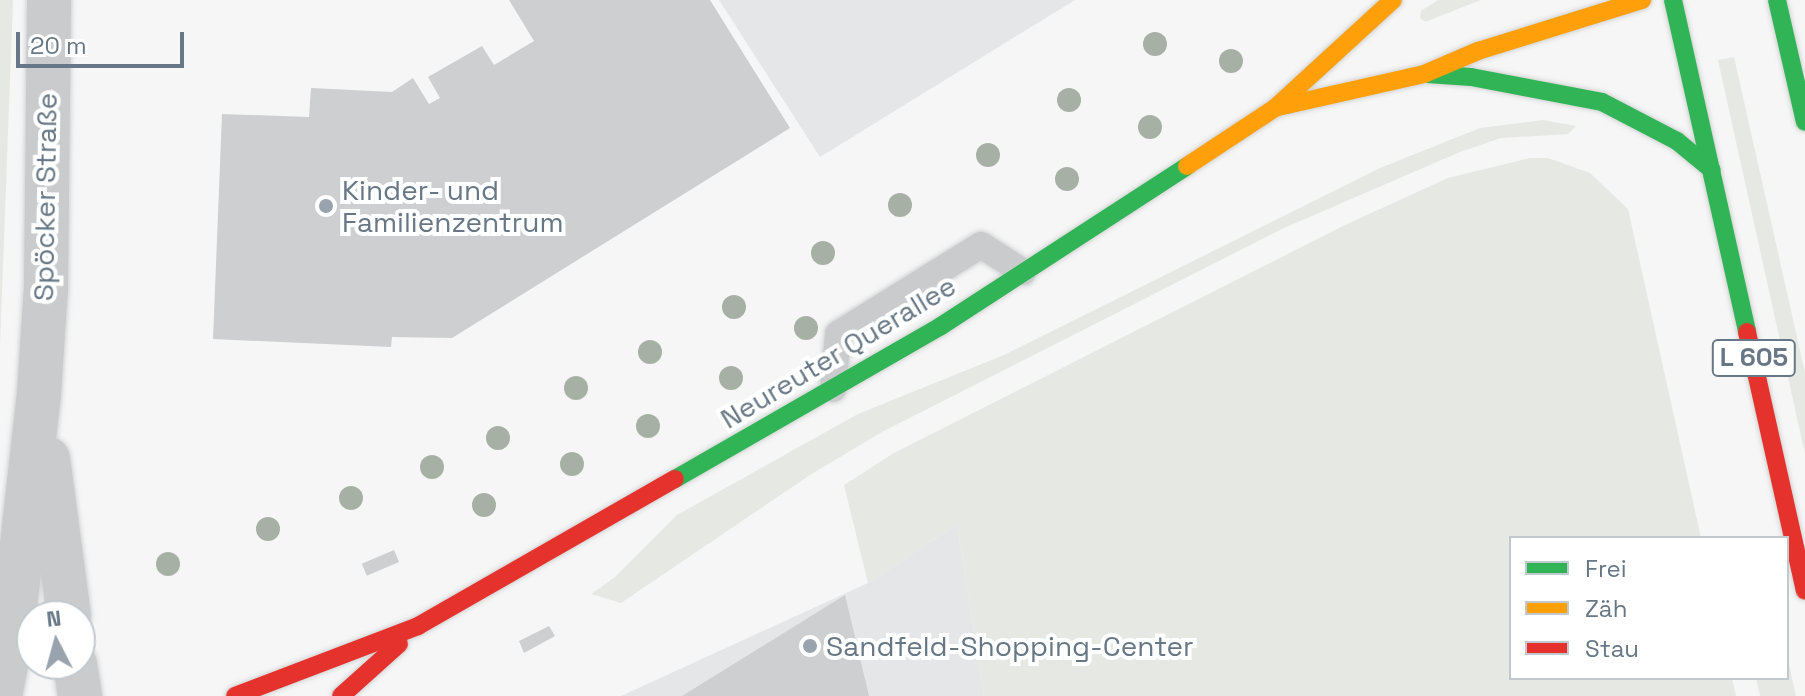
<!DOCTYPE html>
<html>
<head>
<meta charset="utf-8">
<style>
	body { margin:0 }
	#map { position:relative; width:1805px; height:696px; overflow:hidden; background:#f6f6f6; font-family:"Space Grotesk",sans-serif }
	div>[style] { position:absolute }
	.built>* { inset:0; background:#e5e6e7 }
	.green>* { inset:0; background:#e5e8e3 }
	.building>* { inset:0; background:#cdcfd0; transform-origin:0 0 }
	.roads { filter:drop-shadow(0 0 2px #d3d4d5) drop-shadow(0 0 2px #d3d4d5) }
	.lane>* { height:26px; margin:-13px; padding:0 13px; transform-origin:13px; border-radius:13px; background:#c9cbcc }
	.street>* { height:44px; margin:-22px; padding:0 22px; transform-origin:22px; border-radius:22px; background:#c9cbcc }
	.fast>* { height:18px; margin:-9px; padding:0 9px; transform-origin:9px; border-radius:9px; background:#30b455 }
	.slow>* { height:18px; margin:-9px; padding:0 9px; transform-origin:9px; border-radius:9px; background:#ff9f0a }
	.jam>* { height:18px; margin:-9px; padding:0 9px; transform-origin:9px; border-radius:9px; background:#e5322d }
	.trees>* { width:24px; height:24px; margin:-12px; border-radius:50%; background:#a7b0a5 }
	.dots>* { width:22px; height:22px; translate:-50% -50%; box-sizing:border-box; border:4px solid #fff; border-radius:50% }
	span { translate:-50% -50%; white-space:nowrap; text-align:center; line-height:1.15; -webkit-text-stroke:8px #fff; paint-order:stroke }
	.shield-label span { padding:2px 6px; background:#fff; border:2px solid; border-radius:6px; -webkit-text-stroke-width:0 }
	.shield-label { font-size:26px; color:#677785; font-weight:700 }
	.poi-label { font-size:28px; color:#677785 }
	.left { translate:0 -50%; text-align:left }
	.street-label { font-size:28px; color:#677785 }
	.legend { position:absolute; left:1509px; top:536px; width:280px; height:144px; box-sizing:border-box; background:#fff; border:2px solid #c2c9ce; margin:0; padding:10px 14px; list-style:none; font-size:24px; color:#677785 }
	.legend li { display:flex; align-items:center; gap:16px; height:40px }
	.legend b { width:40px; border:2px solid #c2c9ce }
	.north { position:absolute; left:16px; top:600px; width:80px; height:80px; box-sizing:border-box; background:#fff; border:2px solid #c2c9ce; border-radius:50%; rotate:354deg; font-size:22px; font-weight:700; line-height:32px; text-align:center; color:#677785 }
	.north::after { content:''; display:block; margin:auto; width:28px; height:36px; background:#99a3ad; clip-path:polygon(50% 0,100% 100%,50% 72%,0 100%) }
	.scale { position:absolute; left:16px; top:32px; width:168px; height:36px; box-sizing:border-box; border:4px solid #677785; border-top:0; padding-left:10px; font-size:24px; line-height:28px; white-space:nowrap; color:#677785; -webkit-text-stroke:6px #fff; paint-order:stroke }
</style>
</head>
<body>
<div id="map">
	<div class="built">
		<i style="clip-path:polygon(719px 0,1075px 0,820px 157px)"></i>
		<i style="clip-path:polygon(957px 524px,984px 696px,621px 696px,868px 583px)"></i>
	</div>
	<div class="green">
		<i style="clip-path:polygon(0 0,13px 0,0 345px)"></i>
		<i style="clip-path:polygon(1438px 0,1481px 0,1425px 22px,1420px 18px,1421px 11px)"></i>
		<i style="clip-path:polygon(1734px 57px,1805px 373px,1805px 454px,1718px 60px)"></i>
		<i style="clip-path:polygon(1543px 120px,1576px 126px,1568px 134px,1501px 138px,1460px 152px,1284px 228px,882px 432px,810px 475px,621px 603px,591px 594px,614px 578px,677px 515px,858px 414px,1004px 355px,1380px 168px,1480px 128px)"></i>
		<i style="clip-path:polygon(1530px 158px,1548px 158px,1590px 173px,1628px 209px,1701px 538px,1511px 538px,1511px 678px,1732px 678px,1736px 696px,984px 696px,957px 524px,868px 583px,844px 485px,894px 453px,1345px 225px,1448px 178px)"></i>
		<i style="clip-path:polygon(1787px 656px,1796px 696px,1760px 696px,1756px 678px,1787px 678px)"></i>
	</div>
	<div class="building">
		<i style="clip-path:polygon(509px 0,710px 0,790px 128px,452px 338px,392px 337px,391px 347px,213px 339px,222px 114px,309px 117px,311px 88px,392px 92px,413px 78px,429px 104px,440px 98px,428px 77px,482px 46px,494px 65px,534px 41px)"></i>
		<i style="left:394px;top:550px;width:13px;height:35px;rotate:67deg"></i>
		<i style="clip-path:polygon(845px 595px,869px 696px,682px 696px)"></i>
		<i style="clip-path:polygon(549px 626px,555px 636px,524px 653px,519px 641px)"></i>
	</div>
	<div class="roads">
		<div class="lane">
			<i style="left:833px;top:389px;width:55px;rotate:-84.8deg"></i>
			<i style="left:838px;top:334px;width:168px;rotate:-31.9deg"></i>
			<i style="left:981px;top:245px;width:50px;rotate:32.7deg"></i>
		</div>
		<div class="street">
			<i style="left:48px;top:459px;width:158px;rotate:82.4deg"></i>
			<i style="left:75px;top:664px;width:32px;rotate:81deg"></i>
			<i style="left:0;top:696px;width:63px;rotate:-79deg"></i>
			<i style="left:12px;top:634px;width:243px;rotate:-83.6deg"></i>
			<i style="left:39px;top:393px;width:105px;rotate:-86.2deg"></i>
			<i style="left:46px;top:288px;width:288px;rotate:-89.4deg"></i>
		</div>
		<div class="fast">
			<i style="left:1673px;top:0;width:340px;rotate:77.4deg"></i>
			<i style="left:1777px;top:0;width:125px;rotate:77.1deg"></i>
			<i style="left:1427px;top:74px;width:44px;rotate:3.9deg"></i>
			<i style="left:1471px;top:77px;width:133px;rotate:10.8deg"></i>
			<i style="left:1602px;top:102px;width:85px;rotate:27.5deg"></i>
			<i style="left:1677px;top:141px;width:45px;rotate:39.6deg"></i>
			<i style="left:675px;top:479px;width:307px;rotate:-29.9deg"></i>
			<i style="left:941px;top:326px;width:293px;rotate:-33deg"></i>
		</div>
		<div class="slow">
			<i style="left:1278px;top:107px;width:150px;rotate:-12.7deg"></i>
			<i style="left:1424px;top:74px;width:59px;rotate:-23.1deg"></i>
			<i style="left:1478px;top:51px;width:172px;rotate:-17.3deg"></i>
			<i style="left:1187px;top:166px;width:105px;rotate:-33.4deg"></i>
			<i style="left:1275px;top:108px;width:160px;rotate:-42.5deg"></i>
		</div>
		<div class="jam">
			<i style="left:1747px;top:332px;width:265px;rotate:77.4deg"></i>
			<i style="left:235px;top:696px;width:196px;rotate:-20.9deg"></i>
			<i style="left:418px;top:626px;width:296px;rotate:-29.8deg"></i>
			<i style="left:341px;top:696px;width:78px;rotate:-41.9deg"></i>
		</div>
	</div>
	<div class="trees">
		<i style="left:1155px;top:44px"></i>
		<i style="left:1231px;top:61px"></i>
		<i style="left:1069px;top:100px"></i>
		<i style="left:1150px;top:127px"></i>
		<i style="left:988px;top:155px"></i>
		<i style="left:1067px;top:179px"></i>
		<i style="left:900px;top:205px"></i>
		<i style="left:823px;top:253px"></i>
		<i style="left:734px;top:307px"></i>
		<i style="left:806px;top:328px"></i>
		<i style="left:650px;top:352px"></i>
		<i style="left:731px;top:378px"></i>
		<i style="left:576px;top:388px"></i>
		<i style="left:648px;top:426px"></i>
		<i style="left:498px;top:438px"></i>
		<i style="left:572px;top:464px"></i>
		<i style="left:432px;top:467px"></i>
		<i style="left:351px;top:498px"></i>
		<i style="left:484px;top:505px"></i>
		<i style="left:268px;top:529px"></i>
		<i style="left:168px;top:564px"></i>
	</div>
	<div class="dots">
		<i style="left:326px;top:206px;background:#99a3ad"></i>
		<i style="left:810px;top:646px;background:#99a3ad"></i>
	</div>
	<div class="shield-label">
		<span style="left:1754px;top:358px">L 605</span>
	</div>
	<div class="poi-label">
		<span class="left" style="left:342px;top:206px">Kinder- und<br>Familienzentrum</span>
		<span class="left" style="left:826px;top:646px">Sandfeld-Shopping-Center</span>
	</div>
	<div class="street-label">
		<span style="left:45px;top:197px;rotate:-89deg">Spöcker Straße</span>
		<span style="left:838px;top:352px;rotate:-31deg">Neureuter Querallee</span>
	</div>
	<ul class="legend">
	<li><b style="height:10px;background:#30b455"></b>Frei</li>
	<li><b style="height:10px;background:#ff9f0a"></b>Zäh</li>
	<li><b style="height:10px;background:#e5322d"></b>Stau</li>
	</ul>
	<div class="north">N</div>
	<div class="scale">20 m</div>
</div>
</body>
</html>
